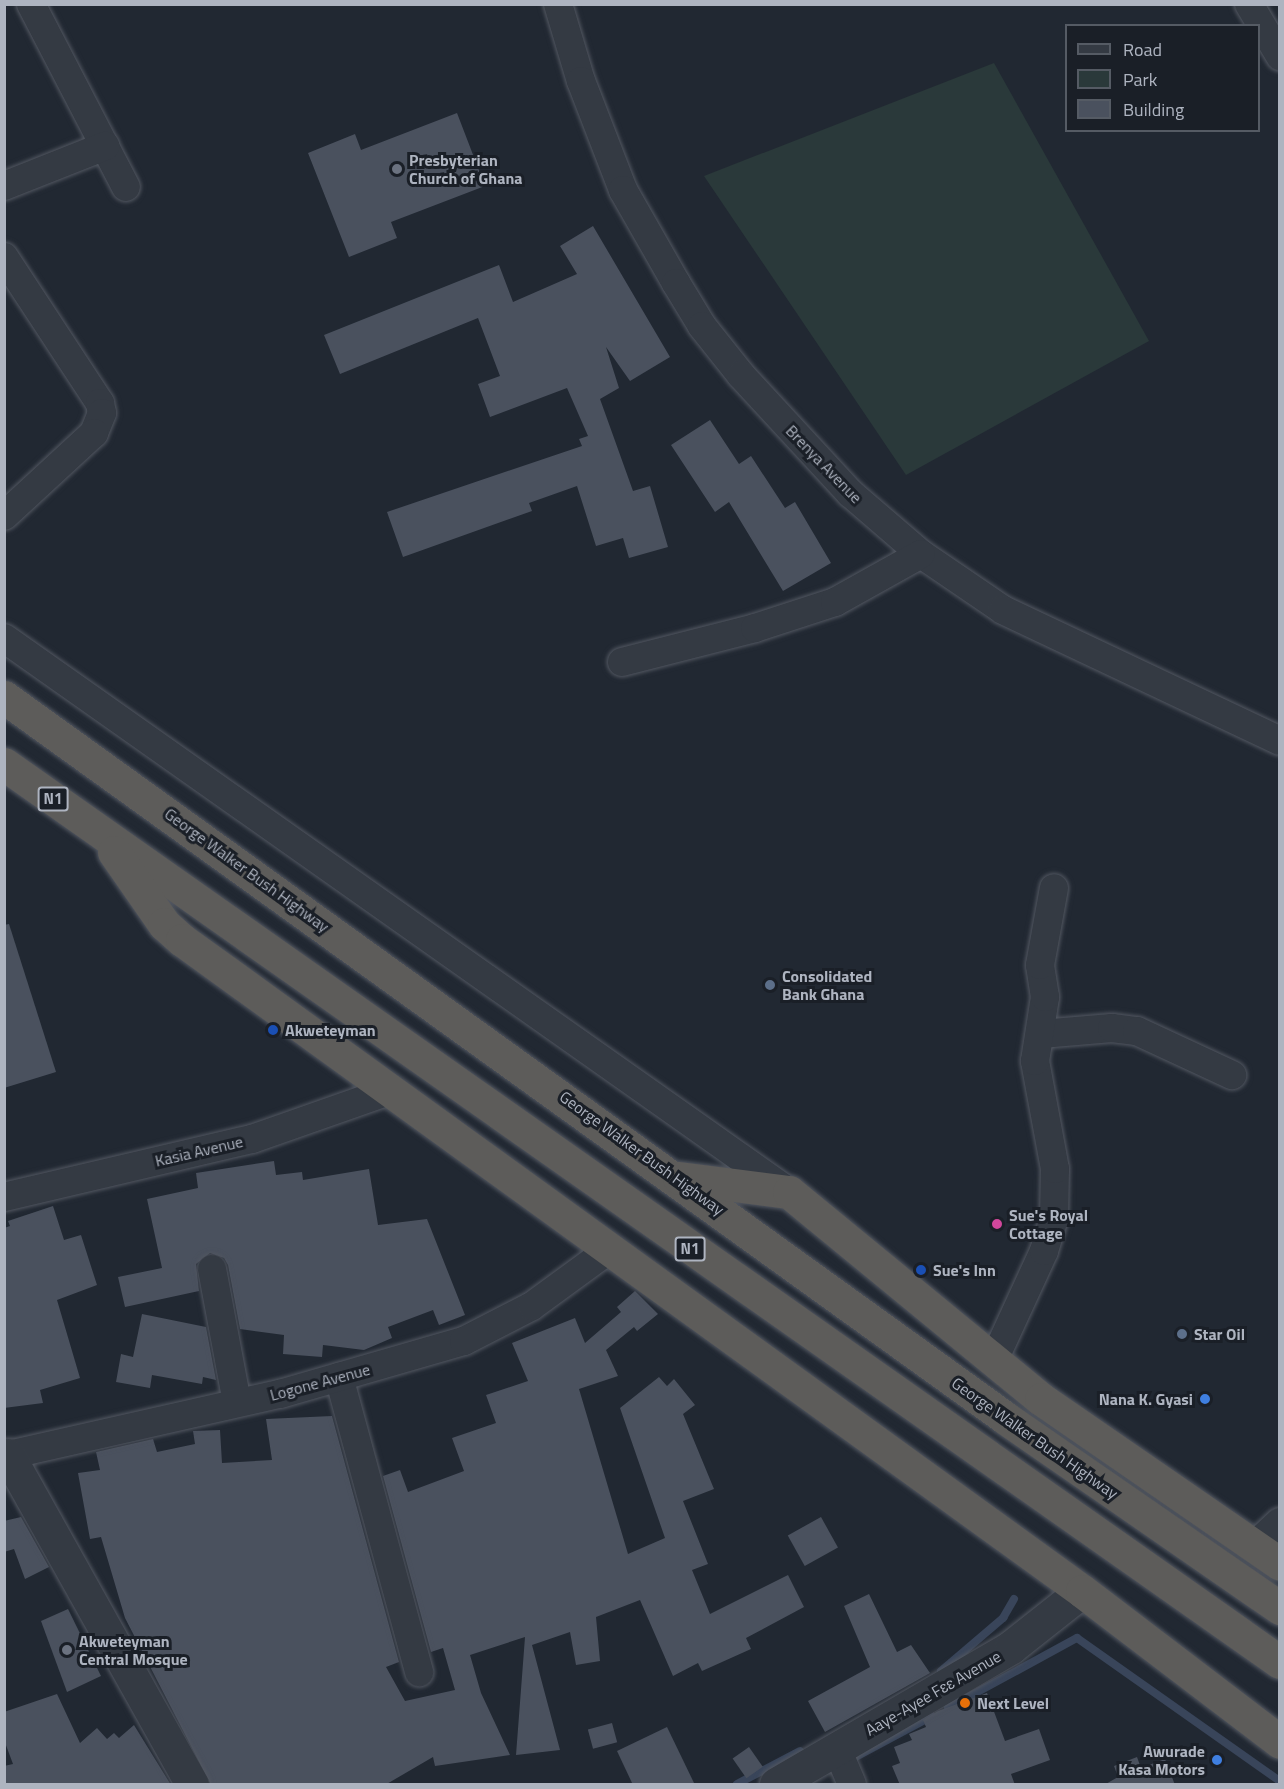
<!DOCTYPE html>
<html>
<head>
<meta charset="utf-8">
<style>
	body { margin:0 }
	#map { position:relative; width:1284px; height:1789px; overflow:hidden; background:#212832; font-family:"Titillium Web",sans-serif }
	div>[style] { position:absolute }
	.green>* { inset:0; background:#2a393a }
	.stream>* { height:8px; margin:-4px; padding:0 4px; transform-origin:4px; border-radius:4px; background:#39455a }
	.building>* { inset:0; background:#4a515e; transform-origin:0 0 }
	.roads { filter:drop-shadow(0 0 2px #525761) drop-shadow(0 0 2px #525761) }
	.minor>* { height:28px; margin:-14px; padding:0 14px; transform-origin:14px; border-radius:14px; background:#343a43 }
	.tertiary>* { height:33px; margin:-16.5px; padding:0 16.5px; transform-origin:16.5px; border-radius:16.5px; background:#343a43 }
	.trunk>* { height:33px; margin:-16.5px; padding:0 16.5px; transform-origin:16.5px; border-radius:16.5px; background:#5d5c5a }
	.dots>* { width:16px; height:16px; translate:-50% -50%; box-sizing:border-box; border:3px solid #1a1f27; border-radius:50% }
	span { translate:-50% -50%; white-space:nowrap; text-align:center; line-height:1.15; -webkit-text-stroke:6px #1a1f27; paint-order:stroke }
	.shield-label span { padding:2px 4px; background:#1a1f27; border:2px solid; border-radius:4px; -webkit-text-stroke-width:0 }
	.shield-label { font-size:15px; color:#aeb4c0; font-weight:700 }
	.poi-label { font-size:16px; color:#aeb4c0; font-weight:700 }
	.left { translate:0 -50%; text-align:left }
	.right { translate:-100% -50%; text-align:right }
	.street-label { font-size:16px; color:#aeb4c0 }
	.frame { position:absolute; inset:0; border:6px solid #aeb4c0; pointer-events:none }
	.legend { position:absolute; left:1065px; top:24px; width:195px; height:108px; box-sizing:border-box; background:#1a1f27; border:2px solid #555b64; margin:0; padding:8px 10px; list-style:none; font-size:18px; color:#aeb4c0 }
	.legend li { display:flex; align-items:center; gap:12px; height:30px }
	.legend b { width:30px; border:2px solid #555b64 }
</style>
</head>
<body>
<div id="map">
	<div class="green">
		<i style="clip-path:polygon(994px 63px,1149px 341px,906px 475px,704px 176px)"></i>
	</div>
	<div class="stream">
		<i style="left:941px;top:1671px;width:82px;rotate:-40.5deg"></i>
		<i style="left:1003px;top:1618px;width:22px;rotate:-60deg"></i>
		<i style="left:948px;top:1708px;width:147px;rotate:-28.5deg"></i>
		<i style="left:1077px;top:1638px;width:248px;rotate:35.2deg"></i>
		<i style="left:848px;top:1761px;width:95px;rotate:-28.2deg"></i>
		<i style="left:737px;top:1784px;width:71px;rotate:-27.6deg"></i>
	</div>
	<div class="building">
		<i style="clip-path:polygon(457px 113px,485px 186px,391px 222px,397px 238px,349px 257px,308px 153px,355px 134px,361px 150px)"></i>
		<i style="clip-path:polygon(593px 226px,670px 357px,630px 381px,606px 347px,619px 388px,600px 399px,633px 491px,650px 486px,668px 547px,629px 558px,623px 538px,596px 546px,577px 486px,529px 503px,532px 511px,403px 557px,387px 512px,582px 446px,579px 439px,588px 436px,567px 388px,490px 417px,478px 384px,500px 376px,478px 318px,340px 374px,324px 335px,499px 265px,513px 302px,577px 274px,560px 246px)"></i>
		<i style="clip-path:polygon(710px 420px,739px 464px,751px 456px,785px 508px,795px 502px,831px 563px,783px 591px,729px 502px,715px 512px,671px 445px)"></i>
		<i style="clip-path:polygon(9px 924px,56px 1072px,4px 1088px,4px 925px)"></i>
		<i style="clip-path:polygon(274px 1161px,276px 1175px,302px 1172px,303px 1180px,369px 1169px,378px 1225px,427px 1219px,465px 1315px,439px 1325px,433px 1310px,388px 1327px,392px 1338px,364px 1350px,323px 1345px,322px 1357px,283px 1354px,284px 1335px,240px 1329px,228px 1265px,224px 1258px,210px 1253px,196px 1264px,199px 1291px,125px 1307px,118px 1277px,162px 1268px,147px 1199px,198px 1188px,196px 1173px)"></i>
		<i style="clip-path:polygon(53px 1206px,64px 1240px,81px 1235px,97px 1285px,57px 1300px,80px 1378px,40px 1390px,43px 1403px,4px 1408px,4px 1228px,10px 1226px,8px 1221px)"></i>
		<i style="clip-path:polygon(635px 1291px,658px 1314px,637px 1331px,634px 1327px,606px 1350px,618px 1376px,579px 1389px,628px 1554px,665px 1538px,620px 1408px,659px 1377px,667px 1386px,674px 1379px,695px 1405px,683px 1414px,714px 1489px,683px 1501px,708px 1564px,692px 1570px,710px 1614px,788px 1575px,804px 1607px,746px 1638px,751px 1649px,702px 1671px,698px 1663px,673px 1676px,640px 1600px,596px 1617px,600px 1661px,576px 1665px,570px 1632px,532px 1645px,560px 1750px,516px 1755px,525px 1637px,470px 1655px,481px 1693px,510px 1755px,435px 1766px,433px 1757px,385px 1785px,211px 1785px,125px 1618px,101px 1537px,90px 1539px,78px 1473px,100px 1470px,96px 1452px,153px 1439px,157px 1452px,195px 1444px,193px 1431px,220px 1430px,222px 1463px,272px 1460px,266px 1419px,332px 1416px,399px 1662px,386px 1667px,405px 1701px,455px 1690px,443px 1648px,431px 1652px,383px 1476px,400px 1470px,408px 1492px,464px 1471px,452px 1438px,496px 1423px,486px 1395px,528px 1381px,512px 1343px,575px 1318px,585px 1343px,621px 1312px,617px 1307px)"></i>
		<i style="clip-path:polygon(142px 1314px,206px 1327px,216px 1380px,203px 1377px,202px 1384px,152px 1375px,150px 1388px,116px 1382px,121px 1354px,133px 1357px)"></i>
		<i style="clip-path:polygon(21px 1517px,49px 1567px,25px 1579px,14px 1549px,4px 1552px,4px 1521px)"></i>
		<i style="left:821px;top:1517px;width:35px;height:38px;rotate:61deg"></i>
		<i style="clip-path:polygon(869px 1594px,897px 1652px,911px 1645px,930px 1673px,825px 1732px,808px 1701px,870px 1667px,844px 1606px)"></i>
		<i style="clip-path:polygon(68px 1609px,101px 1676px,67px 1692px,41px 1621px)"></i>
		<i style="clip-path:polygon(987px 1693px,1005px 1741px,1039px 1729px,1050px 1760px,1011px 1774px,1015px 1785px,900px 1785px,892px 1766px,900px 1763px,894px 1747px,912px 1740px,909px 1734px,926px 1727px,923px 1720px,938px 1711px)"></i>
		<i style="clip-path:polygon(57px 1694px,80px 1743px,97px 1728px,107px 1739px,114px 1733px,119px 1738px,134px 1725px,171px 1785px,4px 1785px,4px 1766px,13px 1764px,4px 1740px,4px 1712px)"></i>
		<i style="left:612px;top:1723px;width:20px;height:25px;rotate:75deg"></i>
		<i style="clip-path:polygon(667px 1727px,695px 1785px,633px 1785px,617px 1751px)"></i>
		<i style="left:749px;top:1747px;width:24px;height:20px;rotate:55deg"></i>
		<i style="clip-path:polygon(1137px 1757px,1141px 1768px,1165px 1759px,1175px 1785px,1104px 1785px,1118px 1777px,1114px 1766px)"></i>
	</div>
	<div class="roads">
		<div class="minor">
			<i style="left:31px;top:4px;width:206px;rotate:62.6deg"></i>
			<i style="left:558px;top:4px;width:80px;rotate:73.4deg"></i>
			<i style="left:581px;top:81px;width:117px;rotate:68.9deg"></i>
			<i style="left:623px;top:190px;width:107px;rotate:60.3deg"></i>
			<i style="left:676px;top:283px;width:50px;rotate:58.8deg"></i>
			<i style="left:702px;top:326px;width:63px;rotate:51.5deg"></i>
			<i style="left:741px;top:375px;width:161px;rotate:47.3deg"></i>
			<i style="left:850px;top:493px;width:94px;rotate:40.7deg"></i>
			<i style="left:921px;top:554px;width:99px;rotate:34.3deg"></i>
			<i style="left:1003px;top:610px;width:306px;rotate:25.3deg"></i>
			<i style="left:1249px;top:4px;width:61px;rotate:59.2deg"></i>
			<i style="left:4px;top:186px;width:109px;rotate:-21.6deg"></i>
			<i style="left:4px;top:257px;width:175px;rotate:56.7deg"></i>
			<i style="left:100px;top:403px;width:10px;rotate:79deg"></i>
			<i style="left:102px;top:413px;width:22px;rotate:112deg"></i>
			<i style="left:94px;top:433px;width:122px;rotate:137.3deg"></i>
			<i style="left:4px;top:638px;width:961px;rotate:35.21deg"></i>
			<i style="left:622px;top:662px;width:137px;rotate:-14.3deg"></i>
			<i style="left:755px;top:628px;width:84px;rotate:-18deg"></i>
			<i style="left:835px;top:602px;width:98px;rotate:-29.2deg"></i>
			<i style="left:1041px;top:1034px;width:71px;rotate:-4.8deg"></i>
			<i style="left:1112px;top:1028px;width:25px;rotate:7deg"></i>
			<i style="left:1137px;top:1031px;width:105px;rotate:24.9deg"></i>
			<i style="left:4px;top:1197px;width:255px;rotate:-13.2deg"></i>
			<i style="left:252px;top:1139px;width:145px;rotate:-19.3deg"></i>
			<i style="left:212px;top:1269px;width:136px;rotate:79.4deg"></i>
			<i style="left:993px;top:1362px;width:122px;rotate:-65.3deg"></i>
			<i style="left:1044px;top:1251px;width:34px;rotate:-73deg"></i>
			<i style="left:1054px;top:1219px;width:50px;rotate:-88.9deg"></i>
			<i style="left:1055px;top:1169px;width:110px;rotate:-100.5deg"></i>
			<i style="left:1035px;top:1061px;width:65px;rotate:-81.1deg"></i>
			<i style="left:1045px;top:997px;width:32px;rotate:-99deg"></i>
			<i style="left:1040px;top:965px;width:78px;rotate:-79.7deg"></i>
			<i style="left:339px;top:1377px;width:306px;rotate:74.8deg"></i>
			<i style="left:4px;top:1456px;width:283px;rotate:-12.7deg"></i>
			<i style="left:280px;top:1394px;width:191px;rotate:-16.1deg"></i>
			<i style="left:464px;top:1341px;width:76px;rotate:-27.2deg"></i>
			<i style="left:532px;top:1306px;width:97px;rotate:-36.2deg"></i>
			<i style="left:1254px;top:1546px;width:35px;rotate:-43deg"></i>
			<i style="left:837px;top:1749px;width:38px;rotate:67deg"></i>
		</div>
		<div class="tertiary">
			<i style="left:8px;top:1455px;width:377px;rotate:60.8deg"></i>
			<i style="left:776px;top:1784px;width:272px;rotate:-30.2deg"></i>
			<i style="left:1011px;top:1647px;width:90px;rotate:-38.3deg"></i>
		</div>
		<div class="trunk">
			<i style="left:4px;top:697px;width:1232px;rotate:35.75deg"></i>
			<i style="left:1004px;top:1417px;width:336px;rotate:34.7deg"></i>
			<i style="left:4px;top:764px;width:1560px;rotate:35.14deg"></i>
			<i style="left:114px;top:852px;width:88px;rotate:55.2deg"></i>
			<i style="left:164px;top:924px;width:24px;rotate:42deg"></i>
			<i style="left:182px;top:940px;width:1111px;rotate:35.88deg"></i>
			<i style="left:1082px;top:1591px;width:249px;rotate:37.3deg"></i>
			<i style="left:679px;top:1178px;width:111px;rotate:7.3deg"></i>
			<i style="left:789px;top:1192px;width:326px;rotate:39.4deg"></i>
			<i style="left:1041px;top:1399px;width:290px;rotate:34.6deg"></i>
		</div>
	</div>
	<div class="dots">
		<i style="left:397px;top:169px;background:#6b7280"></i>
		<i style="left:770px;top:985px;background:#5c6f8a"></i>
		<i style="left:273px;top:1030px;background:#1a4fb4"></i>
		<i style="left:997px;top:1224px;background:#d1479c"></i>
		<i style="left:921px;top:1270px;background:#1a4fb4"></i>
		<i style="left:1182px;top:1334px;background:#5c6f8a"></i>
		<i style="left:1205px;top:1399px;background:#3f7fe0"></i>
		<i style="left:67px;top:1650px;background:#6b7280"></i>
		<i style="left:965px;top:1703px;background:#e8710a"></i>
		<i style="left:1217px;top:1760px;background:#3f7fe0"></i>
	</div>
	<div class="shield-label">
		<span style="left:53px;top:799px">N1</span>
		<span style="left:690px;top:1249px">N1</span>
	</div>
	<div class="poi-label">
		<span class="left" style="left:409px;top:169px">Presbyterian<br>Church of Ghana</span>
		<span class="left" style="left:782px;top:985px">Consolidated<br>Bank Ghana</span>
		<span class="left" style="left:285px;top:1030px">Akweteyman</span>
		<span class="left" style="left:1009px;top:1224px">Sue's Royal<br>Cottage</span>
		<span class="left" style="left:933px;top:1270px">Sue's Inn</span>
		<span class="left" style="left:1194px;top:1334px">Star Oil</span>
		<span class="right" style="left:1193px;top:1399px">Nana K. Gyasi</span>
		<span class="left" style="left:79px;top:1650px">Akweteyman<br>Central Mosque</span>
		<span class="left" style="left:977px;top:1703px">Next Level</span>
		<span class="right" style="left:1205px;top:1760px">Awurade<br>Kasa Motors</span>
	</div>
	<div class="street-label">
		<span style="left:824px;top:464px;rotate:46deg">Brenya Avenue</span>
		<span style="left:247px;top:870px;rotate:36deg">George Walker Bush Highway</span>
		<span style="left:199px;top:1151px;rotate:-13deg">Kasia Avenue</span>
		<span style="left:642px;top:1153px;rotate:36deg">George Walker Bush Highway</span>
		<span style="left:320px;top:1382px;rotate:-15deg">Logone Avenue</span>
		<span style="left:1035px;top:1438px;rotate:35deg">George Walker Bush Highway</span>
		<span style="left:933px;top:1693px;rotate:-30deg">Aaye-Ayee Fɛɛ Avenue</span>
	</div>
	<div class="frame"></div>
	<ul class="legend">
	<li><b style="height:8px;background:#343a43"></b>Road</li>
	<li><b style="height:16px;background:#2a393a"></b>Park</li>
	<li><b style="height:16px;background:#4a515e"></b>Building</li>
	</ul>
</div>
</body>
</html>
